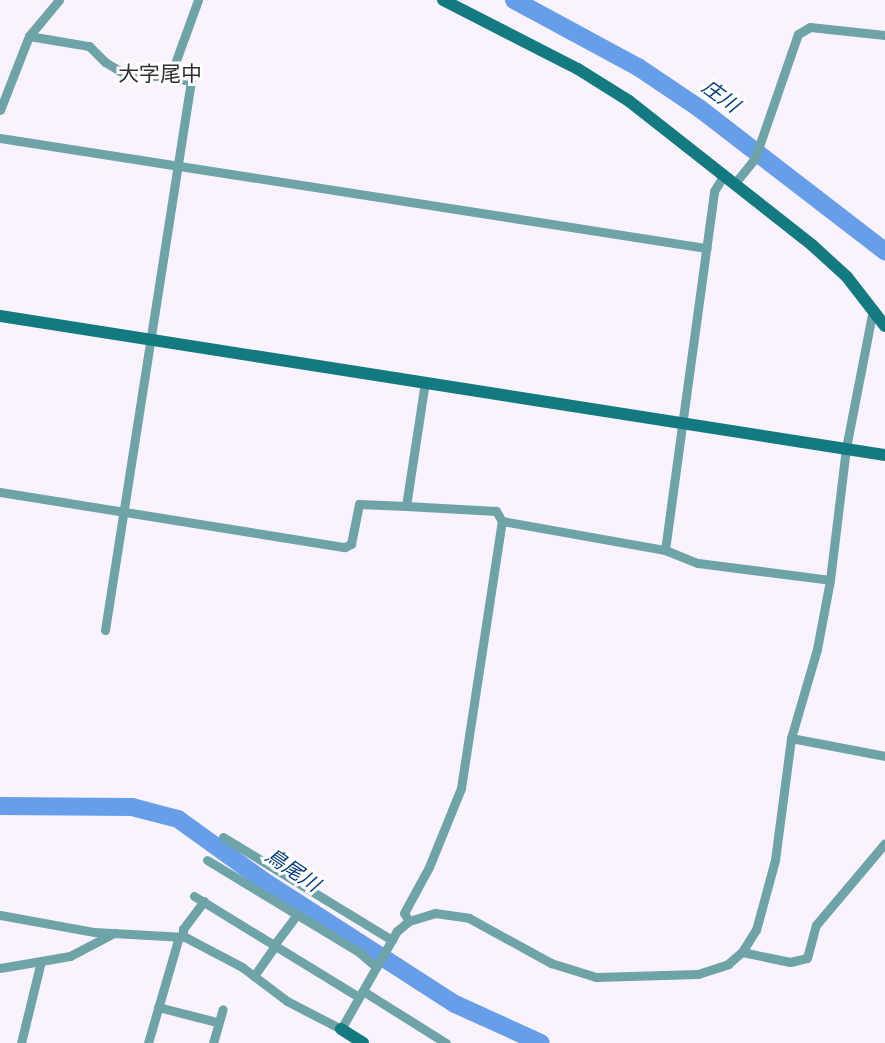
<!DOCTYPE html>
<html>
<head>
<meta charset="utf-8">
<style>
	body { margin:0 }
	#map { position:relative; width:885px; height:1043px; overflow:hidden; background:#faf3fe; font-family:"Alegreya Sans","Noto Sans JP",sans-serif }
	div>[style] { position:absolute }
	.river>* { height:18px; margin:-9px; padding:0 9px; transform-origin:9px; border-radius:9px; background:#679ee9 }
	.street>* { height:9px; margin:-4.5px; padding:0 4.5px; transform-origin:4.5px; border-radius:4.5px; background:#6ea3a8 }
	.secondary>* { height:12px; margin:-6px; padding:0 6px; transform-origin:6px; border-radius:6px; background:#147a82 }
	span { translate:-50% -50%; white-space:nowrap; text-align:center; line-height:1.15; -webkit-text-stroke:6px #fff; paint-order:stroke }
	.water-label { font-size:20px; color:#013b7d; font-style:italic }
	.quarter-label { font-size:21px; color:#322f34 }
</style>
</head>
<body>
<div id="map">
	<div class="river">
		<i style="left:514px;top:0;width:141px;rotate:28.4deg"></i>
		<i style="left:638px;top:67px;width:73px;rotate:33.9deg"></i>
		<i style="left:699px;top:108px;width:235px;rotate:37.6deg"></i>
		<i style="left:0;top:806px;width:132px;rotate:0.4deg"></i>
		<i style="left:132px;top:807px;width:48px;rotate:14.6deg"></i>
		<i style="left:178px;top:819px;width:106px;rotate:35.8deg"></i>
		<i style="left:264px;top:881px;width:227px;rotate:32.8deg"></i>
		<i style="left:455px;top:1004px;width:94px;rotate:24.4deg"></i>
	</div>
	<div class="street">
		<i style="left:29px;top:36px;width:61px;rotate:9.5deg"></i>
		<i style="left:89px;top:46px;width:23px;rotate:45deg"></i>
		<i style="left:105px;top:62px;width:23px;rotate:31deg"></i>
		<i style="left:125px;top:74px;width:45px;rotate:3.8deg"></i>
		<i style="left:170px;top:77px;width:82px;rotate:-70deg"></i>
		<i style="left:0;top:110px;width:79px;rotate:-68.6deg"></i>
		<i style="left:29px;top:36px;width:47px;rotate:-50.2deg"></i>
		<i style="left:0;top:138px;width:715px;rotate:8.86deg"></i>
		<i style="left:735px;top:183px;width:32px;rotate:-51deg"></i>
		<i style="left:755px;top:158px;width:131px;rotate:-70.9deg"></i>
		<i style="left:798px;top:34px;width:14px;rotate:-30deg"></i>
		<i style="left:810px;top:27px;width:75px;rotate:6.1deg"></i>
		<i style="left:0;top:492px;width:349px;rotate:9.1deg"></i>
		<i style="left:345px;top:547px;width:7px;rotate:-27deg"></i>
		<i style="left:351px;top:544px;width:41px;rotate:-78.7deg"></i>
		<i style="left:359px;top:504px;width:47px;rotate:2.4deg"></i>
		<i style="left:502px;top:521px;width:166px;rotate:10.1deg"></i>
		<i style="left:665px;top:550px;width:35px;rotate:22deg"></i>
		<i style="left:698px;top:563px;width:133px;rotate:7.3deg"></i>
		<i style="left:665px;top:550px;width:362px;rotate:-82.2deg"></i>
		<i style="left:714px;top:191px;width:19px;rotate:-58deg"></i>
		<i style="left:105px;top:630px;width:556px;rotate:-81.1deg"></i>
		<i style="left:191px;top:81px;width:21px;rotate:-169deg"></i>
		<i style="left:791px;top:738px;width:96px;rotate:10.8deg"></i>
		<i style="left:223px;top:837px;width:198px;rotate:31.4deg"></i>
		<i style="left:207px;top:860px;width:178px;rotate:31.2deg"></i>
		<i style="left:359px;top:952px;width:23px;rotate:41deg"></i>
		<i style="left:194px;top:896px;width:193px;rotate:31.5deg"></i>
		<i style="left:0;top:915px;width:96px;rotate:10.3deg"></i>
		<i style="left:94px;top:932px;width:91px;rotate:3.1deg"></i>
		<i style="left:185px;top:937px;width:64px;rotate:27.8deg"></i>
		<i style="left:242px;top:967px;width:56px;rotate:37.1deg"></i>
		<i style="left:287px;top:1001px;width:61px;rotate:27.4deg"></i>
		<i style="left:341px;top:1029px;width:113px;rotate:-60.3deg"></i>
		<i style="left:397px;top:931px;width:16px;rotate:-40deg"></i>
		<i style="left:409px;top:921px;width:27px;rotate:-17deg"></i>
		<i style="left:435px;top:913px;width:34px;rotate:8deg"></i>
		<i style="left:469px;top:918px;width:94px;rotate:28.8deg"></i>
		<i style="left:551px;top:963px;width:47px;rotate:17.3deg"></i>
		<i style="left:596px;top:977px;width:102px;rotate:-1.7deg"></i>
		<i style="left:698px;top:974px;width:32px;rotate:-18deg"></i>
		<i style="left:728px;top:964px;width:18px;rotate:-41deg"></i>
		<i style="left:742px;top:952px;width:26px;rotate:-58deg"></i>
		<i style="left:756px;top:930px;width:73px;rotate:-74.8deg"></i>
		<i style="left:775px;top:860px;width:123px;rotate:-82.5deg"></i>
		<i style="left:791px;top:738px;width:93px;rotate:-73.7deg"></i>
		<i style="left:817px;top:649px;width:70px;rotate:-79.3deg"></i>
		<i style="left:830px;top:580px;width:133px;rotate:-83.1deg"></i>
		<i style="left:846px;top:448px;width:142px;rotate:-79deg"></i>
		<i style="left:409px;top:921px;width:9px;rotate:-122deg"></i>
		<i style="left:404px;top:913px;width:52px;rotate:-61.5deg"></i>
		<i style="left:429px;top:867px;width:85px;rotate:-67.9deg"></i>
		<i style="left:461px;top:788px;width:270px;rotate:-81.3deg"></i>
		<i style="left:502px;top:521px;width:12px;rotate:-121deg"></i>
		<i style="left:496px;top:511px;width:90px;rotate:-176.8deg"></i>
		<i style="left:406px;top:506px;width:125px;rotate:-81.3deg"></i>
		<i style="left:183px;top:937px;width:8px;rotate:-90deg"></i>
		<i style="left:183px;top:929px;width:35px;rotate:-53deg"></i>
		<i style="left:274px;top:945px;width:39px;rotate:-53deg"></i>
		<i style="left:742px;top:952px;width:49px;rotate:11.8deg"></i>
		<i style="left:790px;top:962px;width:17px;rotate:-13deg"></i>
		<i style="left:807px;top:958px;width:34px;rotate:-75deg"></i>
		<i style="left:816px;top:925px;width:107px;rotate:-49.9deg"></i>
		<i style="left:0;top:968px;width:71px;rotate:-9.7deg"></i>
		<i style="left:70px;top:956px;width:50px;rotate:-27.6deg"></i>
		<i style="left:254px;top:976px;width:37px;rotate:-55deg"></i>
		<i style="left:363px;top:991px;width:98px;rotate:32.1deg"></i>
		<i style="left:158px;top:1007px;width:61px;rotate:14.3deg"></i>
		<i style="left:21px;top:1043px;width:84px;rotate:-76.3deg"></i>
		<i style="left:148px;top:1043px;width:111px;rotate:-73.8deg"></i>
		<i style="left:213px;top:1043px;width:35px;rotate:-74deg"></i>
	</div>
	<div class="secondary">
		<i style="left:443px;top:0;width:152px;rotate:27.1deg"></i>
		<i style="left:578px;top:69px;width:60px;rotate:32.1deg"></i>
		<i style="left:629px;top:101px;width:233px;rotate:38.2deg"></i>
		<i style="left:812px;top:245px;width:47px;rotate:42.4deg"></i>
		<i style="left:847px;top:277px;width:62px;rotate:52.2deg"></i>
		<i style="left:0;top:316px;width:896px;rotate:8.93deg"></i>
		<i style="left:341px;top:1029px;width:26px;rotate:32deg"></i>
	</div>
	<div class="water-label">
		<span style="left:720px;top:97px;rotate:36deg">庄川</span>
		<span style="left:292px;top:871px;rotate:34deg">鳥尾川</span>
	</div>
	<div class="quarter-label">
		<span style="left:160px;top:75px">大字尾中</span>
	</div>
</div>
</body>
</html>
